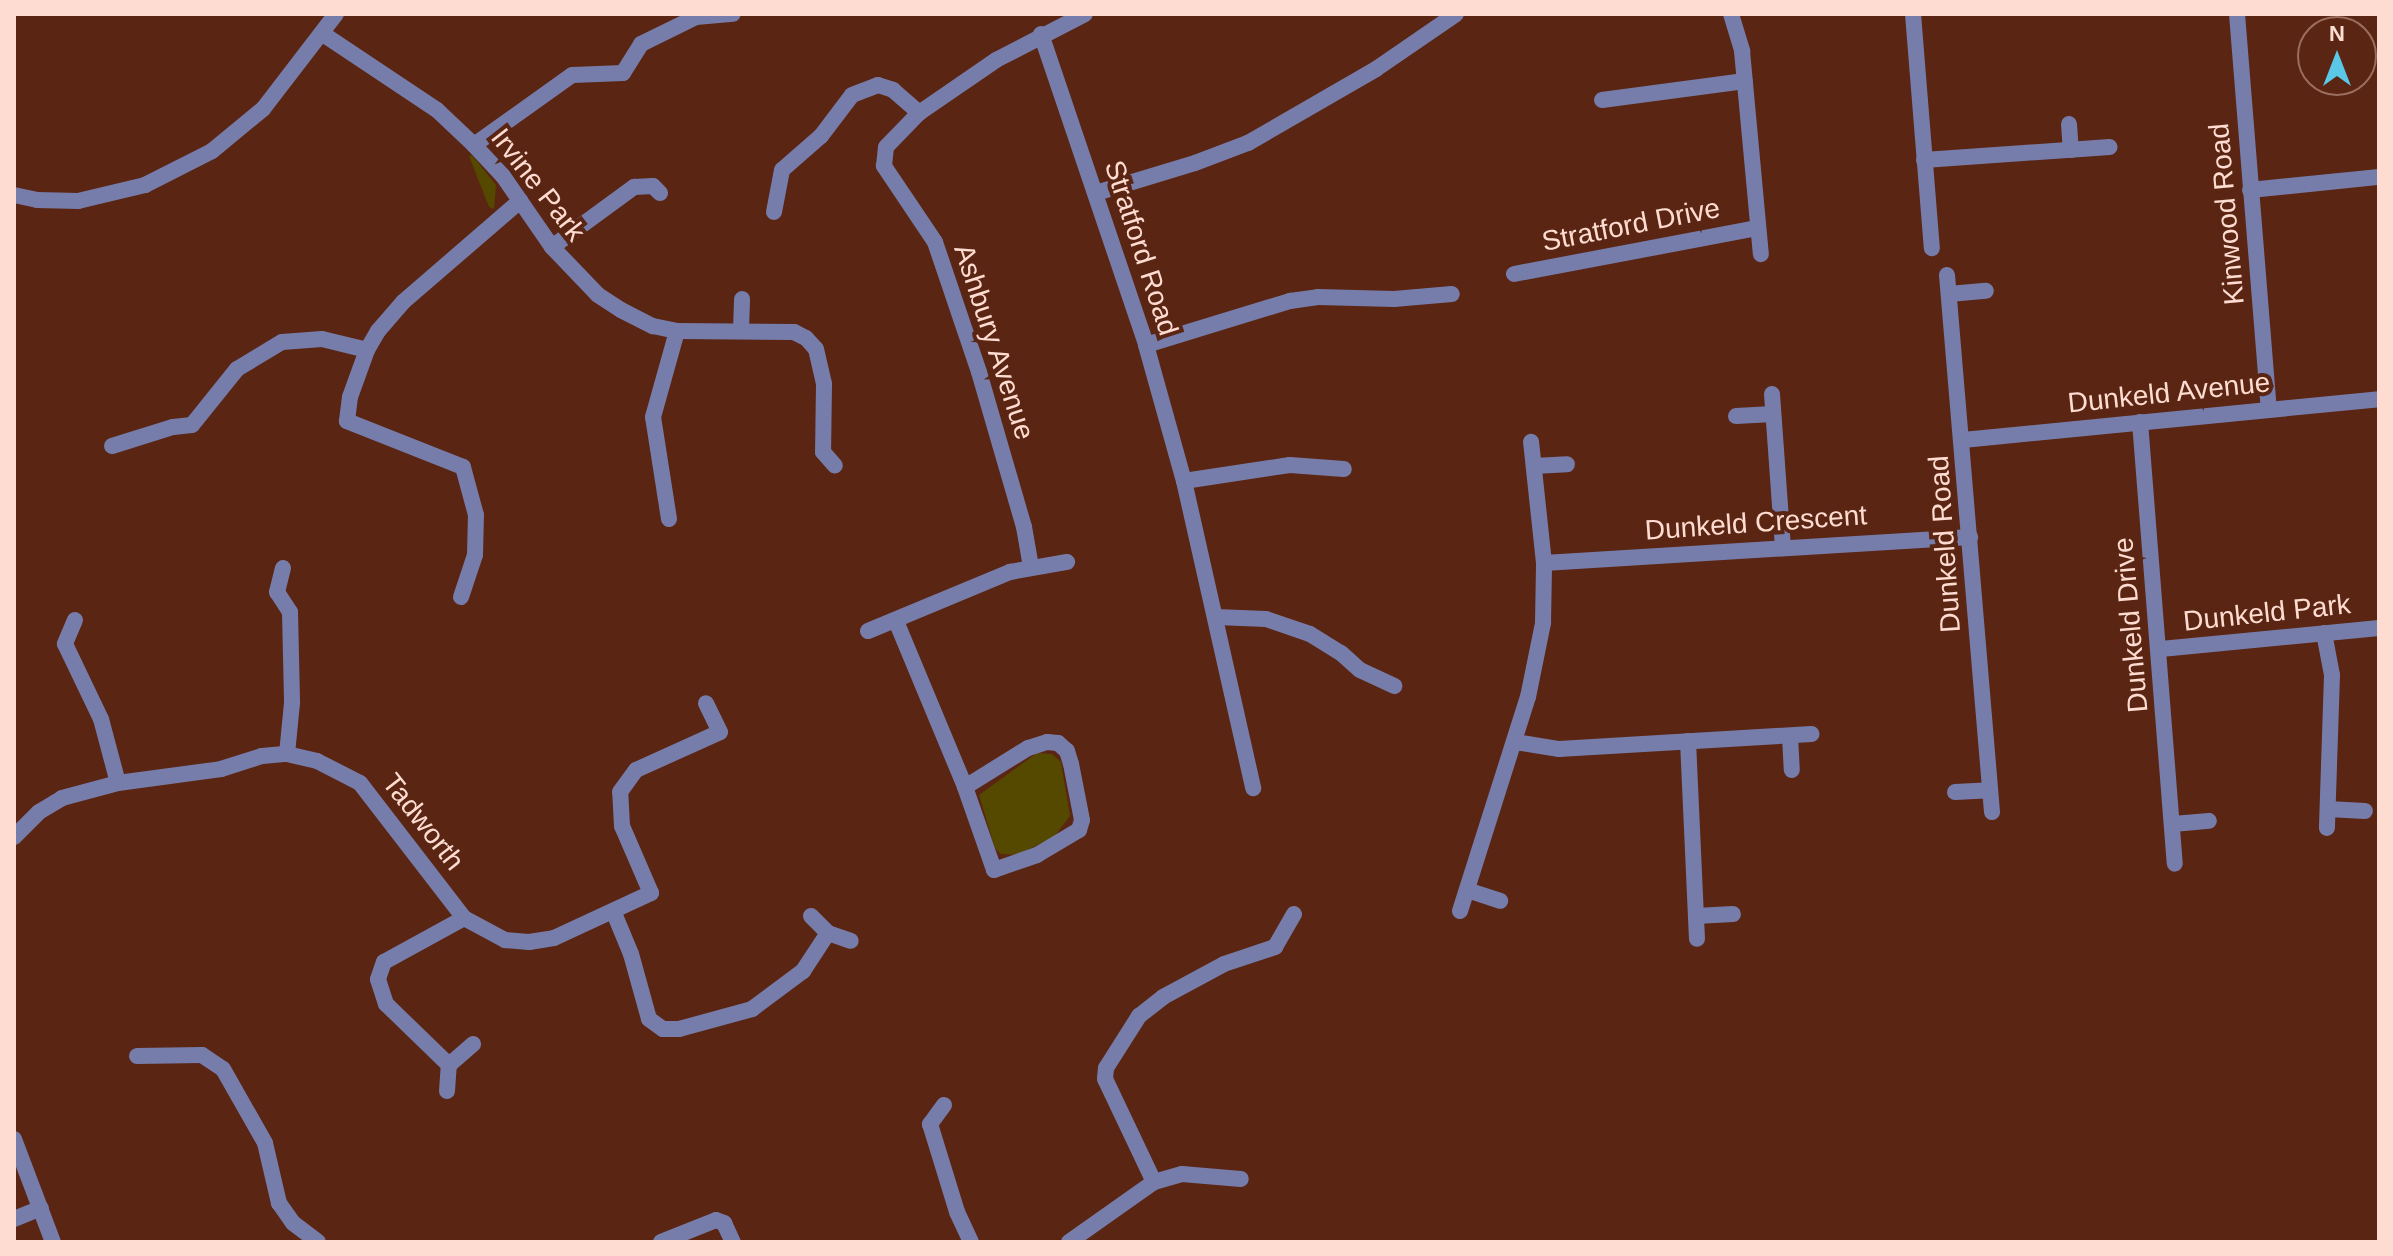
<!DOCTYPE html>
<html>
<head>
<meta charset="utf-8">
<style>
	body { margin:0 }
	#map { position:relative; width:2393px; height:1256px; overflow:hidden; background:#5a2513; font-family:Arial,sans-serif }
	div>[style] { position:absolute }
	.green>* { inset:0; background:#554900 }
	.minor>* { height:16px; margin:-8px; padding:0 8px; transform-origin:8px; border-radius:8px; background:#777dab }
	.tertiary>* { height:16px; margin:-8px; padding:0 8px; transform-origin:8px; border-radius:8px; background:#777dab }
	span { translate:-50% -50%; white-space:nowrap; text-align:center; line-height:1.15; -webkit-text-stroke:8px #5a2513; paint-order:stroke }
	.street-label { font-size:28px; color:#fedcd1 }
	.frame { position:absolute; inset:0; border:16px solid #fedcd1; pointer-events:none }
	.north { position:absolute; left:2297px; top:16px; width:80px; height:80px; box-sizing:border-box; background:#5a2513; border:2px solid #9c6e5f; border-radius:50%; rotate:0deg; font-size:22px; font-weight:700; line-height:32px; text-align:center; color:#fedcd1 }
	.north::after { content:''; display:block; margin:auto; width:28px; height:36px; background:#5ac8e6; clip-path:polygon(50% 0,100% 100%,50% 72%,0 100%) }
</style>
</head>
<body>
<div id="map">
	<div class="green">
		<i style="clip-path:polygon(472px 155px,496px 185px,494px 209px,489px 207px,469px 156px)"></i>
		<i style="clip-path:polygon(1037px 753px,1052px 754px,1061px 762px,1070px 816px,1054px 837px,1017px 855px,1001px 854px,995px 848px,979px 795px)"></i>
	</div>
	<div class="minor">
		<i style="left:1731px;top:14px;width:39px;rotate:73deg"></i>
		<i style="left:1742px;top:51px;width:204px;rotate:84.7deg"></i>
		<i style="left:1913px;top:14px;width:235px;rotate:85.4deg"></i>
		<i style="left:2237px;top:14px;width:396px;rotate:85.4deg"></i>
		<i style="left:323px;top:34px;width:137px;rotate:33.7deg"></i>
		<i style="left:437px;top:110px;width:51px;rotate:43.4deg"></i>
		<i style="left:474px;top:145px;width:42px;rotate:46.9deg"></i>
		<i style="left:503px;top:176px;width:86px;rotate:55.4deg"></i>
		<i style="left:552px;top:247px;width:66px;rotate:46.2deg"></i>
		<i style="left:598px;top:295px;width:27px;rotate:33deg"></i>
		<i style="left:621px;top:310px;width:36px;rotate:27deg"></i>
		<i style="left:653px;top:326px;width:25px;rotate:12deg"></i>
		<i style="left:677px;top:331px;width:117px;rotate:0.5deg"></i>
		<i style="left:794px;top:332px;width:13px;rotate:27deg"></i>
		<i style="left:806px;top:338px;width:15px;rotate:48deg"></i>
		<i style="left:816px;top:349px;width:36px;rotate:77deg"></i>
		<i style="left:824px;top:384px;width:68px;rotate:90.8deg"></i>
		<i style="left:823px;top:452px;width:18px;rotate:49deg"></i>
		<i style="left:1041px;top:34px;width:328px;rotate:71.3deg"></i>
		<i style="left:1146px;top:345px;width:141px;rotate:74.4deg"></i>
		<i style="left:1184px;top:481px;width:315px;rotate:77.3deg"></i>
		<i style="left:1602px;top:100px;width:144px;rotate:-7.6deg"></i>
		<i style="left:2069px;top:124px;width:26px;rotate:86deg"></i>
		<i style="left:474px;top:145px;width:120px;rotate:-35.5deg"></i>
		<i style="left:572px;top:75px;width:51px;rotate:-2.2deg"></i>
		<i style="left:623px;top:73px;width:34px;rotate:-58deg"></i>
		<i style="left:641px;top:44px;width:61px;rotate:-26.1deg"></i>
		<i style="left:696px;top:17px;width:37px;rotate:-5deg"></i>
		<i style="left:1924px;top:160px;width:186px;rotate:-4deg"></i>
		<i style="left:2250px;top:190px;width:130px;rotate:-5.8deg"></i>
		<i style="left:1096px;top:193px;width:103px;rotate:-16.9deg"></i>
		<i style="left:1195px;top:163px;width:57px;rotate:-20.7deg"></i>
		<i style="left:1248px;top:143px;width:148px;rotate:-30deg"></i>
		<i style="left:1376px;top:69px;width:97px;rotate:-34.5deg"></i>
		<i style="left:774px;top:212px;width:43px;rotate:-79.2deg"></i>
		<i style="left:782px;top:170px;width:52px;rotate:-41.1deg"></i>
		<i style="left:821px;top:136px;width:51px;rotate:-52.9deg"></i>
		<i style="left:852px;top:95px;width:28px;rotate:-21deg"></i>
		<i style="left:878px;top:85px;width:16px;rotate:18deg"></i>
		<i style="left:893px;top:90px;width:35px;rotate:41deg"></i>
		<i style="left:552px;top:247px;width:102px;rotate:-36.2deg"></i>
		<i style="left:634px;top:187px;width:19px;rotate:-3deg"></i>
		<i style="left:653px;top:186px;width:10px;rotate:45deg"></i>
		<i style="left:1514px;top:274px;width:248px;rotate:-10.7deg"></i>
		<i style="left:1947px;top:275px;width:539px;rotate:85.21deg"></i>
		<i style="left:1949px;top:294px;width:37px;rotate:-5deg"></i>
		<i style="left:741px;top:330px;width:31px;rotate:-88deg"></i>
		<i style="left:1146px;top:345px;width:151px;rotate:-17deg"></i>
		<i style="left:1290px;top:301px;width:28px;rotate:-8deg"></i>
		<i style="left:1318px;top:297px;width:76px;rotate:1.5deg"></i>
		<i style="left:1394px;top:299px;width:58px;rotate:-4.9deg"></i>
		<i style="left:1772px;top:394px;width:152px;rotate:85.9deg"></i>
		<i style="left:1736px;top:416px;width:37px;rotate:-3deg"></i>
		<i style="left:2140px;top:422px;width:443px;rotate:85.5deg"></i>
		<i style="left:1963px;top:440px;width:418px;rotate:-5.6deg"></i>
		<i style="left:112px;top:446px;width:64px;rotate:-17.3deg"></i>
		<i style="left:173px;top:427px;width:19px;rotate:-6deg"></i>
		<i style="left:192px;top:425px;width:72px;rotate:-51.2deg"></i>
		<i style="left:237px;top:369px;width:52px;rotate:-31deg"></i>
		<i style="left:282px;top:342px;width:40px;rotate:-4.3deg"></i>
		<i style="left:322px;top:339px;width:46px;rotate:13.7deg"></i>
		<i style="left:1534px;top:466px;width:33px;rotate:-3deg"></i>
		<i style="left:1184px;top:481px;width:107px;rotate:-8.6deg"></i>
		<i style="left:1290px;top:465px;width:54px;rotate:4.2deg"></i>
		<i style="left:669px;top:519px;width:103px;rotate:-98.9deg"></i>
		<i style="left:653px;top:417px;width:89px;rotate:-74.4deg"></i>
		<i style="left:1544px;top:563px;width:427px;rotate:-3.5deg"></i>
		<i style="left:1031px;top:567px;width:41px;rotate:-99.9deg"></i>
		<i style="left:1024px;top:527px;width:161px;rotate:-106.2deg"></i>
		<i style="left:979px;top:372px;width:137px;rotate:-108.7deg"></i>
		<i style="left:935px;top:242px;width:92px;rotate:-123.9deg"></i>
		<i style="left:884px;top:166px;width:19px;rotate:-84deg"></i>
		<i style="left:886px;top:147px;width:47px;rotate:-45.9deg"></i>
		<i style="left:919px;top:113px;width:93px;rotate:-34.5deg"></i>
		<i style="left:996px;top:60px;width:100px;rotate:-27.3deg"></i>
		<i style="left:283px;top:568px;width:25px;rotate:104deg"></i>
		<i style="left:277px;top:592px;width:24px;rotate:57deg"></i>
		<i style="left:290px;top:612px;width:91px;rotate:88.7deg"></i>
		<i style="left:292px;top:703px;width:51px;rotate:95.6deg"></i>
		<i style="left:461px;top:597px;width:44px;rotate:-71.6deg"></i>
		<i style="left:475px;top:555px;width:40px;rotate:-88.6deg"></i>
		<i style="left:476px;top:515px;width:50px;rotate:-105.2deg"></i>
		<i style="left:463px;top:467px;width:125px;rotate:-158.4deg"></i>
		<i style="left:347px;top:421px;width:24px;rotate:-83deg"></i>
		<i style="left:350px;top:397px;width:50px;rotate:-70.1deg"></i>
		<i style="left:367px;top:350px;width:22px;rotate:-60deg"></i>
		<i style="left:378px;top:331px;width:38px;rotate:-49deg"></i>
		<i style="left:403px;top:302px;width:155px;rotate:-40.8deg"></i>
		<i style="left:1216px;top:617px;width:50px;rotate:2.3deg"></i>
		<i style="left:1266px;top:619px;width:46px;rotate:18.8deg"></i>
		<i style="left:1310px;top:634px;width:36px;rotate:32deg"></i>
		<i style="left:1341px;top:653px;width:25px;rotate:42deg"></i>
		<i style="left:1360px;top:670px;width:38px;rotate:25deg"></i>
		<i style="left:75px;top:620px;width:26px;rotate:113deg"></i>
		<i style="left:65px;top:644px;width:83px;rotate:64.4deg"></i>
		<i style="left:101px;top:719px;width:66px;rotate:75.1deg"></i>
		<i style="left:896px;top:621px;width:180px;rotate:67.4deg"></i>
		<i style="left:965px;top:787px;width:88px;rotate:70.7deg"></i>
		<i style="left:994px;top:870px;width:46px;rotate:-19.2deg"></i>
		<i style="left:1037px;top:855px;width:49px;rotate:-30.8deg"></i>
		<i style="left:1079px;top:830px;width:10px;rotate:-73deg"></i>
		<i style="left:1082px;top:820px;width:57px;rotate:-101.1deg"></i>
		<i style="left:1071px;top:764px;width:14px;rotate:-107deg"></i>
		<i style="left:1067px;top:751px;width:12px;rotate:-138deg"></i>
		<i style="left:1058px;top:743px;width:11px;rotate:-175deg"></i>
		<i style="left:1047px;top:742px;width:20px;rotate:162deg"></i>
		<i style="left:1028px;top:748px;width:74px;rotate:148.2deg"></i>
		<i style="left:868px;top:631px;width:154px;rotate:-22.6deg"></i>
		<i style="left:1010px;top:572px;width:58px;rotate:-10deg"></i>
		<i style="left:2324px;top:633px;width:43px;rotate:79.2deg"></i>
		<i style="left:2332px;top:675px;width:153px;rotate:91.9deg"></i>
		<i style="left:2161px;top:649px;width:219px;rotate:-5.5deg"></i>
		<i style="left:1790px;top:736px;width:34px;rotate:87deg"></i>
		<i style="left:1688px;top:741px;width:198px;rotate:87.4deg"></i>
		<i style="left:1515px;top:742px;width:45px;rotate:9deg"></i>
		<i style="left:1559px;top:749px;width:253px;rotate:-3.4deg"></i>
		<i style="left:1955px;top:792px;width:35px;rotate:-3deg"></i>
		<i style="left:2328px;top:809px;width:37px;rotate:3deg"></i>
		<i style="left:2173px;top:824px;width:36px;rotate:-5deg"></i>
		<i style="left:14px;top:837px;width:35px;rotate:-45deg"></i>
		<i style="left:39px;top:812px;width:27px;rotate:-31deg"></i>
		<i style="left:62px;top:798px;width:58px;rotate:-15deg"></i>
		<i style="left:118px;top:783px;width:104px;rotate:-7.7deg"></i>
		<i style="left:221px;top:769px;width:43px;rotate:-17.6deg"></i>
		<i style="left:262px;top:756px;width:25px;rotate:-5deg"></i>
		<i style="left:287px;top:754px;width:31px;rotate:13deg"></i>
		<i style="left:317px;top:761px;width:48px;rotate:27.1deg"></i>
		<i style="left:360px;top:783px;width:170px;rotate:52.4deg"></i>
		<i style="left:464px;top:918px;width:47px;rotate:28.2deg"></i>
		<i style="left:505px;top:940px;width:24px;rotate:5deg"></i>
		<i style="left:529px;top:942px;width:25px;rotate:-9deg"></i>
		<i style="left:554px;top:938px;width:107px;rotate:-24.9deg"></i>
		<i style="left:651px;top:893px;width:73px;rotate:-113.4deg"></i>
		<i style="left:622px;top:826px;width:34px;rotate:-93deg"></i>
		<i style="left:620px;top:792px;width:27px;rotate:-54deg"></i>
		<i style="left:636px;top:770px;width:92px;rotate:-24.3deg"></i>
		<i style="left:720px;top:732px;width:32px;rotate:-116deg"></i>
		<i style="left:1467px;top:890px;width:35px;rotate:18deg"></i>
		<i style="left:1460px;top:911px;width:225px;rotate:-72.4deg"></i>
		<i style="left:1528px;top:697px;width:76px;rotate:-78.5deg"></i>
		<i style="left:1543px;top:623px;width:60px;rotate:-89deg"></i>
		<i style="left:1544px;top:563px;width:122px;rotate:-96.1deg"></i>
		<i style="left:614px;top:913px;width:44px;rotate:67.5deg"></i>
		<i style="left:631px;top:954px;width:67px;rotate:74.5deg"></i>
		<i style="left:649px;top:1019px;width:17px;rotate:36deg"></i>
		<i style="left:663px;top:1029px;width:16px"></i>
		<i style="left:679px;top:1029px;width:76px;rotate:-15.3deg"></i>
		<i style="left:752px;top:1009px;width:64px;rotate:-36.7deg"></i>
		<i style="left:803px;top:971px;width:45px;rotate:-56.7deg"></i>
		<i style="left:811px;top:916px;width:24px;rotate:45deg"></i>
		<i style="left:828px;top:933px;width:24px;rotate:19deg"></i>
		<i style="left:1696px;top:916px;width:37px;rotate:-3deg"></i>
		<i style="left:137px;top:1056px;width:65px;rotate:-0.9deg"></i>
		<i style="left:202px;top:1055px;width:25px;rotate:34deg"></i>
		<i style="left:223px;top:1069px;width:85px;rotate:60.4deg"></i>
		<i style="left:265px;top:1143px;width:62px;rotate:76.9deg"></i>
		<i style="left:279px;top:1203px;width:24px;rotate:55deg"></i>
		<i style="left:293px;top:1223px;width:31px;rotate:37deg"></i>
		<i style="left:449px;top:1065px;width:88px;rotate:-135.9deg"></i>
		<i style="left:386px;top:1004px;width:26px;rotate:-108deg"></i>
		<i style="left:378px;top:979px;width:18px;rotate:-71deg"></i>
		<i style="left:384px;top:962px;width:91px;rotate:-28.8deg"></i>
		<i style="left:447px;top:1091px;width:26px;rotate:-86deg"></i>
		<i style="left:449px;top:1065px;width:32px;rotate:-41deg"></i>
		<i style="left:944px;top:1105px;width:24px;rotate:126deg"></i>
		<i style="left:930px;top:1124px;width:92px;rotate:72.9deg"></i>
		<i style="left:957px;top:1212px;width:33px;rotate:65deg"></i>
		<i style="left:1154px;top:1182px;width:114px;rotate:-115.4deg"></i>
		<i style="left:1105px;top:1079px;width:11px;rotate:-85deg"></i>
		<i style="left:1106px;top:1068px;width:62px;rotate:-57.6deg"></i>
		<i style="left:1139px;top:1016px;width:31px;rotate:-38deg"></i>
		<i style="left:1163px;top:997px;width:69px;rotate:-28.4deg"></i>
		<i style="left:1224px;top:964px;width:54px;rotate:-18.4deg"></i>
		<i style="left:1275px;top:947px;width:38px;rotate:-60deg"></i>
		<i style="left:14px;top:1219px;width:29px;rotate:-22deg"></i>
		<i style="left:661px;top:1242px;width:59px;rotate:-21.8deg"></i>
		<i style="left:716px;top:1220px;width:9px;rotate:21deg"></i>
		<i style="left:724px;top:1223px;width:21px;rotate:65deg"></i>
		<i style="left:1069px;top:1242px;width:104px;rotate:-35.2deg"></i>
		<i style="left:1154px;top:1182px;width:29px;rotate:-16deg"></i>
		<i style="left:1182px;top:1174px;width:59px;rotate:4.8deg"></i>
	</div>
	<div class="tertiary">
		<i style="left:14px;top:195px;width:24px;rotate:12deg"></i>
		<i style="left:37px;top:200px;width:41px;rotate:1.4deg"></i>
		<i style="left:78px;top:201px;width:69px;rotate:-13.4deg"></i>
		<i style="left:145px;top:185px;width:75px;rotate:-26.9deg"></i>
		<i style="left:212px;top:151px;width:66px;rotate:-39.5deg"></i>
		<i style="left:263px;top:109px;width:120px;rotate:-52.5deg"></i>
		<i style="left:14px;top:1139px;width:110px;rotate:69.3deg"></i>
	</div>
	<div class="street-label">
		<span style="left:538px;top:185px;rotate:52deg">Irvine Park</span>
		<span style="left:2227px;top:214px;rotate:-95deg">Kinwood Road</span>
		<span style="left:1631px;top:225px;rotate:-11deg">Stratford Drive</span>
		<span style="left:1141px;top:248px;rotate:72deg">Stratford Road</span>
		<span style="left:994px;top:342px;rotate:72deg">Ashbury Avenue</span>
		<span style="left:2169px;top:393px;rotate:-6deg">Dunkeld Avenue</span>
		<span style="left:1756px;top:523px;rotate:-4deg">Dunkeld Crescent</span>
		<span style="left:1945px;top:544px;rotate:-94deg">Dunkeld Road</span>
		<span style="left:2267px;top:613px;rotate:-6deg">Dunkeld Park</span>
		<span style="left:2131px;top:625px;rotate:-95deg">Dunkeld Drive</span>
		<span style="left:423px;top:822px;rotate:52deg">Tadworth</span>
	</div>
	<div class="frame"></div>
	<div class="north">N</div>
</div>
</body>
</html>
